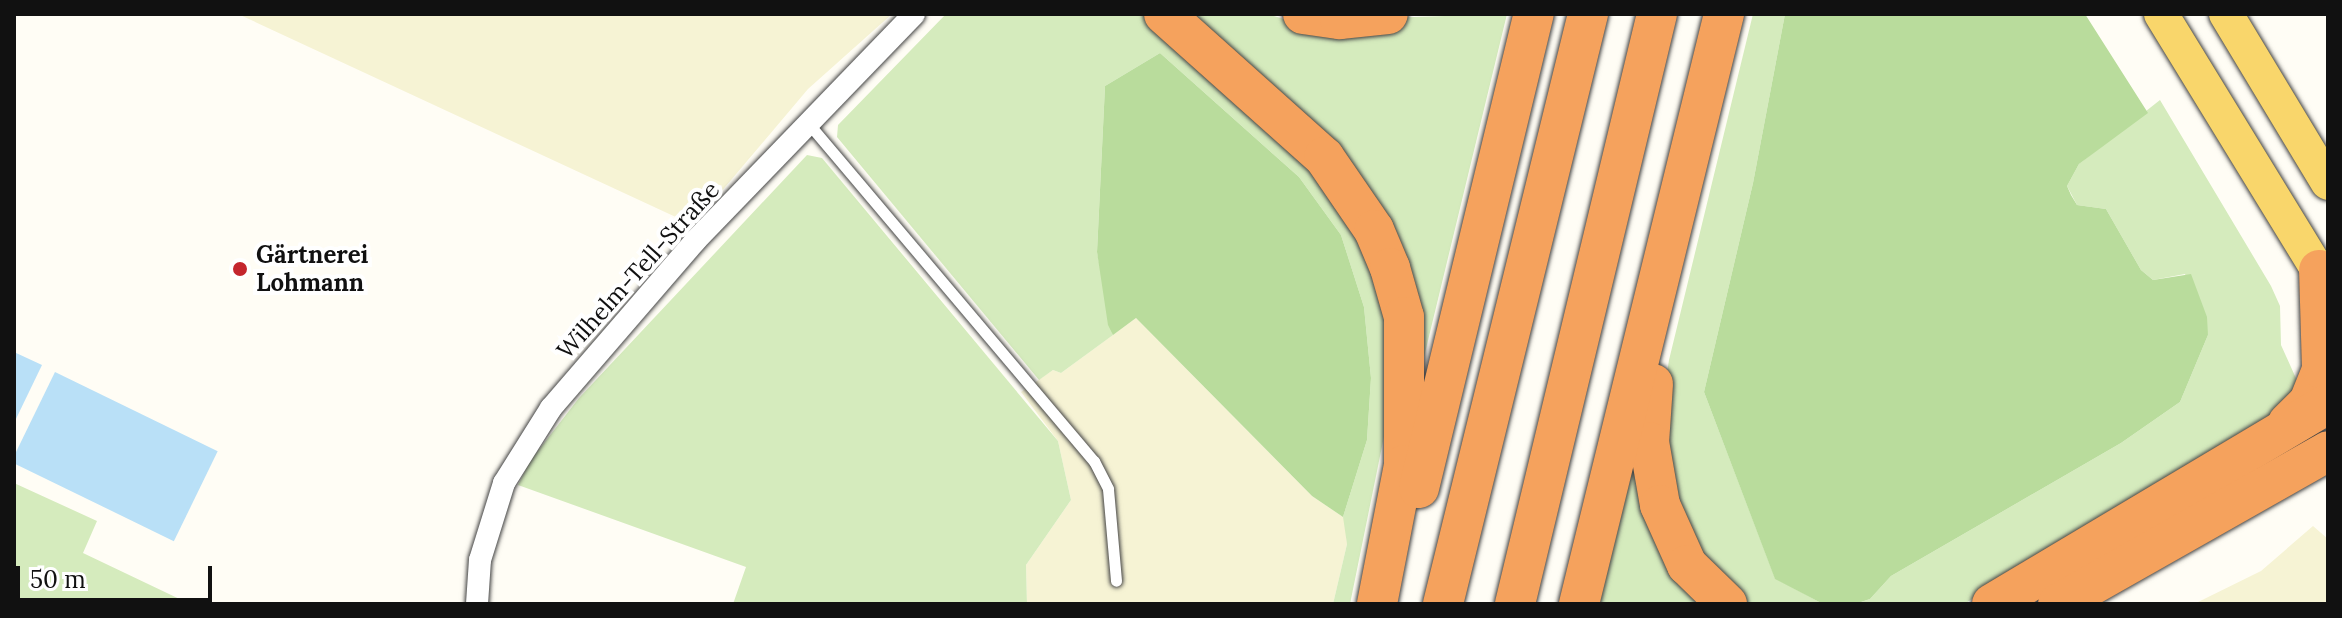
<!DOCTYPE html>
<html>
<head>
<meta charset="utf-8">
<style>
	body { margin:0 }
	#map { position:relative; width:2342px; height:618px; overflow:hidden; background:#fffdf5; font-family:Lora,serif }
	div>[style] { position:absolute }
	.farmland>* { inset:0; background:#f6f3d4 }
	.green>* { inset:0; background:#d5ebbd }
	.forest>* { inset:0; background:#b9dc9c }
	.water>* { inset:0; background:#b9e0f7; transform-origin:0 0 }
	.roads { filter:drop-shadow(0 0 2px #444) drop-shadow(0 0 2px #444) }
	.service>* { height:11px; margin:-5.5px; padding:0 5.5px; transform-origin:5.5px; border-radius:5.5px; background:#fff }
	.minor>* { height:22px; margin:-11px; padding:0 11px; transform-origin:11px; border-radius:11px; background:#fff }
	.primary>* { height:34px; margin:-17px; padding:0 17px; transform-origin:17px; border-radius:17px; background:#f9d66b }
	.motorway>* { height:40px; margin:-20px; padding:0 20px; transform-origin:20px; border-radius:20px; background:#f5a25d }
	.dots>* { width:22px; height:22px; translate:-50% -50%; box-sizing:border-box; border:4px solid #fff; border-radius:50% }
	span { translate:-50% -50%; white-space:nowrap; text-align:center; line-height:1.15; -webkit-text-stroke:8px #fff; paint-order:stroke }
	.poi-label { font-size:24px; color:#111; font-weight:700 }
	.left { translate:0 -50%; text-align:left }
	.street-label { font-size:24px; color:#111 }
	.frame { position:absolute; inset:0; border:16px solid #111; pointer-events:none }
	.scale { position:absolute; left:16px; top:566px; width:196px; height:36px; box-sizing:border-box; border:4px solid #111; border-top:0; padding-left:10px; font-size:24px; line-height:28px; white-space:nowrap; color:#111; -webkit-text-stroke:6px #fff; paint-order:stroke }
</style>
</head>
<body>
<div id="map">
	<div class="farmland">
		<i style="clip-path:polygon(238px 14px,892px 14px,808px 89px,693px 225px)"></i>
		<i style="clip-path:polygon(1136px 318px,1312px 496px,1346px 519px,1347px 544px,1333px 604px,1027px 604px,1026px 565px,1071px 500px,1058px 441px,1021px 392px,1053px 370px,1061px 373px)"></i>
		<i style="clip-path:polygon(2313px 526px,2328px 539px,2328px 604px,2194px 604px,2261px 571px)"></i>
	</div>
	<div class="green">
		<i style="clip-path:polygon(946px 14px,1146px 14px,1291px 144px,1361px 242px,1385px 321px,1390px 407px,1350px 604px,1333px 604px,1347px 544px,1343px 517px,1367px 440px,1371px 378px,1364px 307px,1341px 235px,1299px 177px,1160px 53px,1105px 86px,1097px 252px,1113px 335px,1061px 373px,1053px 370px,1039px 380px,837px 137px,838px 125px)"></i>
		<i style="clip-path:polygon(1180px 14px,1268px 14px,1290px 21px,1507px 14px,1424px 357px,1406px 285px)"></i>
		<i style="clip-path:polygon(1753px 14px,1785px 14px,1753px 183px,1704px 392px,1775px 578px,1823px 604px,1750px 604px,1734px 594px,1716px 578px,1672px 505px,1664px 393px,1669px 360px)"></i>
		<i style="clip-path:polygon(2160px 100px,2271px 286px,2280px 306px,2281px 345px,2299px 385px,2266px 422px,1964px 604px,1855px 604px,1870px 599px,1891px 576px,2121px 443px,2180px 402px,2208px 335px,2185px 274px,2153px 280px,2141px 270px,2106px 209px,2077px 205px,2067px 186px,2079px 164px)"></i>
		<i style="clip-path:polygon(807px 155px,822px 158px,1058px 441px,1071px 500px,1026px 565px,1027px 604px,733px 604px,746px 567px,518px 485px,530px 461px,579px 398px)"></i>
		<i style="clip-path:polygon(1629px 456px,1703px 604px,1600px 604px,1607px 548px)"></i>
		<i style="clip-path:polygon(14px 483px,97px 521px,83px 553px,190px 604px,14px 604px)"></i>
	</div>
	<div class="forest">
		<i style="clip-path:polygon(1785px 14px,2085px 14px,2148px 113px,2079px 164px,2067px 186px,2071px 195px,2077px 205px,2106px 209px,2141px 270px,2153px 280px,2191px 274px,2207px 317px,2208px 335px,2180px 402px,2121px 443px,1891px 576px,1870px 599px,1855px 604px,1823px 604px,1775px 579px,1704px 392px,1753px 183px)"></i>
		<i style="clip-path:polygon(1160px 53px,1299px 177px,1341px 235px,1364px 307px,1371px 378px,1367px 440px,1343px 517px,1312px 496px,1136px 318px,1113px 335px,1108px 325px,1097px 252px,1105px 86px)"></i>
	</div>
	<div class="water">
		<i style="clip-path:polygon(14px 352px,42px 365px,14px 423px)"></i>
		<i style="left:55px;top:372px;width:181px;height:100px;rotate:26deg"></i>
	</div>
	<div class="roads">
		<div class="service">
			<i style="left:808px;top:123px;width:443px;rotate:49.8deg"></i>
			<i style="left:1094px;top:461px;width:31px;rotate:63deg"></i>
			<i style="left:1108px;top:489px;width:92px;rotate:85deg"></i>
		</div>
		<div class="minor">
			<i style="left:477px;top:604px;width:44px;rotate:-86.1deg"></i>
			<i style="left:480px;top:560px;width:81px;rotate:-72.7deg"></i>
			<i style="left:504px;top:483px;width:89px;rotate:-57.9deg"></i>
			<i style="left:551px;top:408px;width:221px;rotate:-49.2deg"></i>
			<i style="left:695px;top:241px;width:315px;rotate:-46deg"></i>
		</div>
		<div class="primary">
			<i style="left:2161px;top:14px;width:320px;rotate:58.5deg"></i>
			<i style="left:2226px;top:14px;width:197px;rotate:58.9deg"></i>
		</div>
		<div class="motorway">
			<i style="left:1164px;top:14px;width:215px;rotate:41.8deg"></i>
			<i style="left:1324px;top:157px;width:88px;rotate:55.6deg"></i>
			<i style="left:1374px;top:230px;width:41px;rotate:67.2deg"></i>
			<i style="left:1390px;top:268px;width:51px;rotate:74.1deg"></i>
			<i style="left:1404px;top:317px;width:148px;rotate:90deg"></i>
			<i style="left:1404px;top:465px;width:142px;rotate:101deg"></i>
			<i style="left:1303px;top:14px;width:37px;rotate:8deg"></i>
			<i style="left:1340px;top:19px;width:48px;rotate:-5.9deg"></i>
			<i style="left:1653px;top:384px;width:58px;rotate:93.9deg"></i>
			<i style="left:1649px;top:442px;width:64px;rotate:80.1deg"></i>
			<i style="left:1660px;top:505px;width:66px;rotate:65.8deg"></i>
			<i style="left:1687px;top:565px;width:56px;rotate:44.3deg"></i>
			<i style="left:2288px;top:423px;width:30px;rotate:-45deg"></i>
			<i style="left:2309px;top:402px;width:35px;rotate:-68deg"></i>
			<i style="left:2322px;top:369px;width:99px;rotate:-91.7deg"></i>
			<i style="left:1419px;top:488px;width:488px;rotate:-76.4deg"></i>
			<i style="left:1443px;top:604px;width:608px;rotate:-76.19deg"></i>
			<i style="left:1515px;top:604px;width:607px;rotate:-76.47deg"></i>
			<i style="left:1579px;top:604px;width:608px;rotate:-76.19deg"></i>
			<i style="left:1992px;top:604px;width:391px;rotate:-30.8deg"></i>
			<i style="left:2058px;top:604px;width:310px;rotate:-29.5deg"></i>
		</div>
	</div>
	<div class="dots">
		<i style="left:240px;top:269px;background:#c4262e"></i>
	</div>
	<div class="poi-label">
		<span class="left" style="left:256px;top:269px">Gärtnerei<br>Lohmann</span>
	</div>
	<div class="street-label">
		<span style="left:638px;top:270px;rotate:-48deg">Wilhelm-Tell-Straße</span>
	</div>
	<div class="frame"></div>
	<div class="scale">50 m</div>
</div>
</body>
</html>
